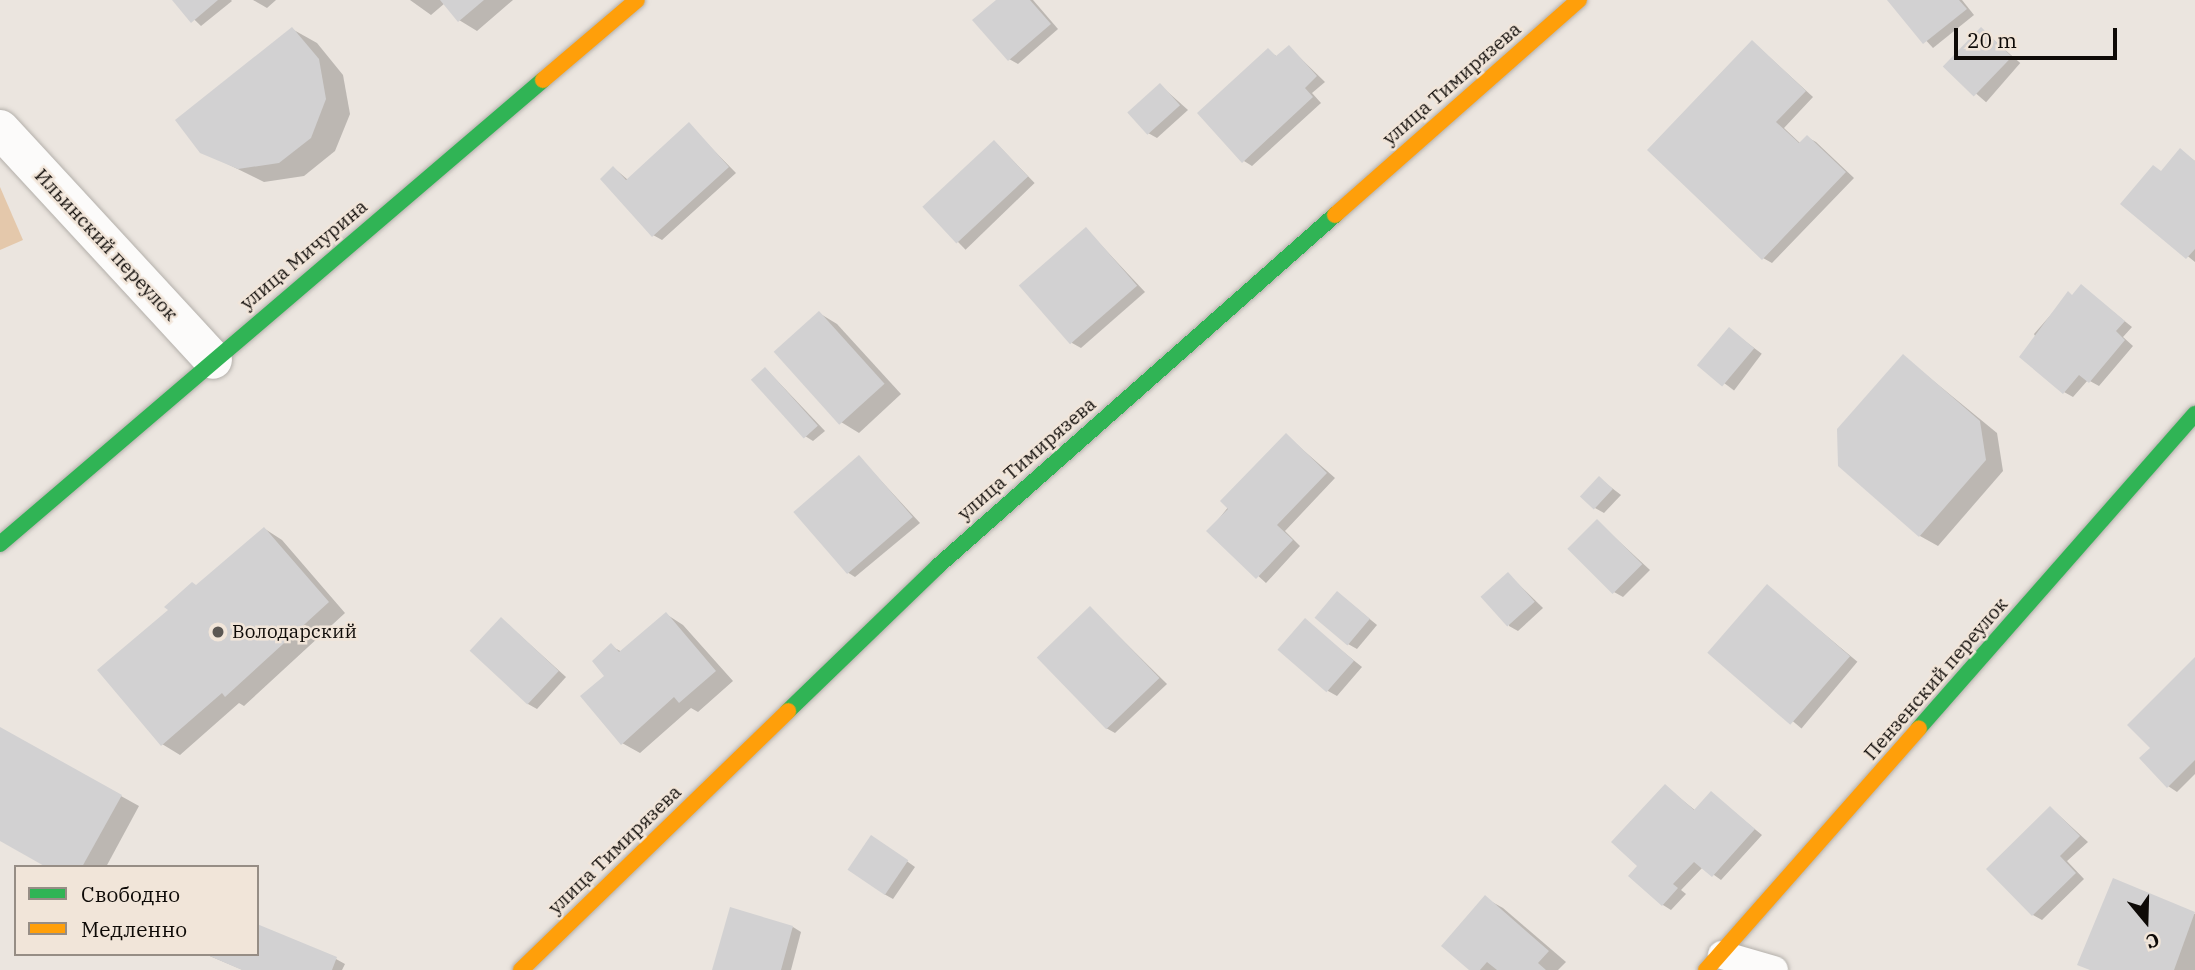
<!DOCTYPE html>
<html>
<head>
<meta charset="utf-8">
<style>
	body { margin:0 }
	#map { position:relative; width:2195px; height:970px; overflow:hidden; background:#ebe5df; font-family:"IBM Plex Serif",serif }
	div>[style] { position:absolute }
	.green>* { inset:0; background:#e4c8ab }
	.shadow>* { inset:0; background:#0003; transform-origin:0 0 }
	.building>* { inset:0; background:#d2d1d2; transform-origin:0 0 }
	.roads { filter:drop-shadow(0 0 2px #b3afaa) drop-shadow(0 0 2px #b3afaa) }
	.lane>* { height:28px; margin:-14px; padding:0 14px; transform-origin:14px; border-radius:14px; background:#fcfbfa }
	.street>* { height:38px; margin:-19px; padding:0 19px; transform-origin:19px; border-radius:19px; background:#fcfbfa }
	.fast>* { height:16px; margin:-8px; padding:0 8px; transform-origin:8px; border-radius:8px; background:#30b455 }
	.slow>* { height:16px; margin:-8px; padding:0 8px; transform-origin:8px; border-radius:8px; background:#ff9f0a }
	.dots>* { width:19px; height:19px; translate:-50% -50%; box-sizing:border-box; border:4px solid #f1e5d9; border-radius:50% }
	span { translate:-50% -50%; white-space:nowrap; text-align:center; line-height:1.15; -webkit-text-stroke:5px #f1e5d9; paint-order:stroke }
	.street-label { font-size:19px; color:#0e0a07 }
	.poi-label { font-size:19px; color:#0e0a07 }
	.left { translate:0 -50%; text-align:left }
	.legend { position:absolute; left:14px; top:865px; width:245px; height:91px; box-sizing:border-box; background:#f1e5d9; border:2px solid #968d85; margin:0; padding:9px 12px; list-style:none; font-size:21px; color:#0e0a07 }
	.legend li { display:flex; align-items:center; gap:14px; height:35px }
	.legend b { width:35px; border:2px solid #968d85 }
	.north { position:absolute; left:2111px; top:886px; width:70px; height:70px; -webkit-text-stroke:5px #f1e5d9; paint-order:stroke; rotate:161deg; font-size:19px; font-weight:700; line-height:28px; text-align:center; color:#0e0a07 }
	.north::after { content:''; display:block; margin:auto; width:24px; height:32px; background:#0e0a07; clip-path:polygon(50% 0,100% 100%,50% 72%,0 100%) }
	.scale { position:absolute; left:1954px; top:28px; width:163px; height:32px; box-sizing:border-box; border:4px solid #0e0a07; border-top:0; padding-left:9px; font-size:21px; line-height:24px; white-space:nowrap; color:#0e0a07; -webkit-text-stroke:5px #f1e5d9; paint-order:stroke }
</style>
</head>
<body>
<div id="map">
	<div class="green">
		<i style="clip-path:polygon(0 187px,23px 240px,0 250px)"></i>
	</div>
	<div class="shadow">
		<i style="clip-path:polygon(174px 0,231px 0,232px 1px,201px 26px)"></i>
		<i style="clip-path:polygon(253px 0,276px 0,267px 8px)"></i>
		<i style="clip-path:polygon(410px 0,513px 0,477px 31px,459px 20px,445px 3px,431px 15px)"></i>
		<i style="clip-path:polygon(998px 0,1033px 0,1058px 29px,1018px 64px,1009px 59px)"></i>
		<i style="clip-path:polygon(1889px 0,1962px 0,1974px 15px,1933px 48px)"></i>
		<i style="clip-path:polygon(292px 29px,317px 43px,343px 75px,350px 114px,335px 151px,304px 176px,264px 182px,201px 151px)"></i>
		<i style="left:1981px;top:29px;width:52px;height:52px;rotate:41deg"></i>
		<i style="clip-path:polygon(1753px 42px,1813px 97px,1784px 128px,1801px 144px,1807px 137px,1816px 142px,1854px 178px,1772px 263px,1763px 258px)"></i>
		<i style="clip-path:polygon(1289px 47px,1325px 82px,1312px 93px,1321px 103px,1252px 166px,1244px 161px,1268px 51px,1278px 57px)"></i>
		<i style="clip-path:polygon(1160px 85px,1188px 110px,1157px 138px,1148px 133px)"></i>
		<i style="clip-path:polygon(689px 125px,736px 173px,662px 240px,653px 235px,614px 168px,628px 180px)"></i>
		<i style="left:995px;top:142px;width:57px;height:96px;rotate:46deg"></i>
		<i style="clip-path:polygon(2180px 151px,2195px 161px,2195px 262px,2123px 204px,2162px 172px)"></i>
		<i style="clip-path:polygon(1086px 229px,1145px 292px,1081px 348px,1072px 343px)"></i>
		<i style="clip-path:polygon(2081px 286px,2132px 327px,2123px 337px,2133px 346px,2099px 386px,2088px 380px,2073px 397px,2064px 392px,2034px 334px,2069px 294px,2073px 296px)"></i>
		<i style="clip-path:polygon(819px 313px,837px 324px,901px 394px,859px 433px,841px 422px)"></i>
		<i style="left:1729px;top:329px;width:41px;height:46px;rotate:37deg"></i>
		<i style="clip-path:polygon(1903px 356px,1997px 433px,2003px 471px,1938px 546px,1920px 536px)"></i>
		<i style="clip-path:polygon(766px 369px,825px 431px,813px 441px,805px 436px)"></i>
		<i style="clip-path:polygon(1286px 435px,1335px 478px,1285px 531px,1300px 546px,1266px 583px,1209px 531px)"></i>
		<i style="clip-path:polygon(859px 457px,920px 523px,855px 577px,847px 572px)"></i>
		<i style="clip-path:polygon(1599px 478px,1621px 495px,1604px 513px,1595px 508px)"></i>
		<i style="clip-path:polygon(1597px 521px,1650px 570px,1623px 597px,1614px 592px)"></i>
		<i style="clip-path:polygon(265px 529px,282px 540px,345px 613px,244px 706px,239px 703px,180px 755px,162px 744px,197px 586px)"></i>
		<i style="clip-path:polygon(1508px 574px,1543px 608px,1518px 631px,1509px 626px)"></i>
		<i style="left:1767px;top:586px;width:118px;height:87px;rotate:40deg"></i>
		<i style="clip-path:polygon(1338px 593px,1377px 625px,1357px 649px,1348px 644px)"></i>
		<i style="clip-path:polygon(1090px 608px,1167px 684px,1115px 733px,1106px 728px)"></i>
		<i style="clip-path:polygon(666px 614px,683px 625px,733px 681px,698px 712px,691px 708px,640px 753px,622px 743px,607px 676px,611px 646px,622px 652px)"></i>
		<i style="clip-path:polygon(502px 619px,566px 677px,537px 709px,528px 704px)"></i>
		<i style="clip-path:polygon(1305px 621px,1362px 667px,1337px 696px,1328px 691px)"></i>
		<i style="clip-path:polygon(2195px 660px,2195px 774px,2177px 792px,2168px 786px,2152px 748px)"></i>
		<i style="clip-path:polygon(0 729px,139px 806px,106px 867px,49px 867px,0 840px)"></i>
		<i style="clip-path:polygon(1665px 786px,1696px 811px,1711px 793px,1762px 835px,1721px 880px,1703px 867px,1681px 890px,1686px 894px,1671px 910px,1663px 905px,1640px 866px)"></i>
		<i style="clip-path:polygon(2051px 808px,2088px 842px,2067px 861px,2084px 879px,2042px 920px,2033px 915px)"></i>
		<i style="clip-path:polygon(880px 842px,915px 867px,893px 899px,884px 894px)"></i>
		<i style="clip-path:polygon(2114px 881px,2195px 914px,2195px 970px,2090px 970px)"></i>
		<i style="clip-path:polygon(1485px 898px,1503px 908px,1566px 962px,1558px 970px,1472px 970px)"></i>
		<i style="clip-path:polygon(257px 926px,336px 959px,345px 964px,342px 970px,243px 970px,205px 954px,257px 954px)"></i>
		<i style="clip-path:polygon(793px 927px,801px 932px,791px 970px,713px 970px)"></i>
	</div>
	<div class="building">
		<i style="clip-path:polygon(172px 0,218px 0,191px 23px)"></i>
		<i style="clip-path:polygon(440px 0,484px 0,458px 22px)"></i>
		<i style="clip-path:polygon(996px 0,1030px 0,1051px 24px,1008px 61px,972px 20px)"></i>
		<i style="clip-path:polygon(1887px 0,1959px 0,1967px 9px,1923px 44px)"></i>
		<i style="clip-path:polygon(292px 27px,319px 59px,326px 99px,311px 138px,279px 163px,238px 169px,200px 153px,175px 120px)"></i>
		<i style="left:1981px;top:27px;width:43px;height:55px;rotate:44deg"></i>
		<i style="clip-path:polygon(1752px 40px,1806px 91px,1776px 122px,1799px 143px,1807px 135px,1846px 172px,1762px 260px,1647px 150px)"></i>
		<i style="clip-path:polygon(1289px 45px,1317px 76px,1305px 88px,1313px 97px,1242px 163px,1197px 113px,1268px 48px,1276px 56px)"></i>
		<i style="left:1160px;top:83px;width:30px;height:44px;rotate:48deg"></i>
		<i style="clip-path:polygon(689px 122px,729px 167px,652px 237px,600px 179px,613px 166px,626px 180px)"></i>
		<i style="left:994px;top:140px;width:50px;height:98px;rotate:47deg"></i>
		<i style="clip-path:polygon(2180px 148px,2195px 161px,2195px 249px,2186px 259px,2120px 204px,2153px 165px,2161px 171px)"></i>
		<i style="left:1086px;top:227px;width:78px;height:89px;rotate:49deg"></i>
		<i style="clip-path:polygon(2081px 284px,2125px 321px,2116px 331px,2125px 340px,2089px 383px,2079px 375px,2063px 394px,2019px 357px,2068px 291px,2072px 295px)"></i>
		<i style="left:819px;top:311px;width:98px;height:61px;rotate:48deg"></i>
		<i style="left:1729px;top:327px;width:33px;height:50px;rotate:40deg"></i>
		<i style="clip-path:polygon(1903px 354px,1980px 421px,1986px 460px,1919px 537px,1838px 466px,1837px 429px)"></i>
		<i style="left:765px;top:367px;width:79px;height:19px;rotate:48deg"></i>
		<i style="clip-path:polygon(1286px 433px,1327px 473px,1277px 525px,1293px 540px,1256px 579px,1206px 531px,1228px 509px,1220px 501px)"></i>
		<i style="left:859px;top:455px;width:82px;height:87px;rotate:49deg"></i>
		<i style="left:1599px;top:476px;width:19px;height:28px;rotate:43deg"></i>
		<i style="left:1597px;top:519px;width:64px;height:42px;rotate:45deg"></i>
		<i style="clip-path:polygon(264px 527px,329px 602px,225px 697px,222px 693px,161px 746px,97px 670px,168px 610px,164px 607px,192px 582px,196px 585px)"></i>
		<i style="left:1508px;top:572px;width:40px;height:37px;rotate:48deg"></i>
		<i style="left:1767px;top:584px;width:110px;height:91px;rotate:41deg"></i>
		<i style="left:1337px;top:591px;width:43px;height:35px;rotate:40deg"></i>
		<i style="left:1090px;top:606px;width:100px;height:74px;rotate:46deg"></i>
		<i style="clip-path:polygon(666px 612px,716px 671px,679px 703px,674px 697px,621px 745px,580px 696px,604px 676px,592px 661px,611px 643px,619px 652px)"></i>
		<i style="left:501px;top:617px;width:79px;height:46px;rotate:43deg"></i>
		<i style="left:1305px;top:618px;width:65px;height:42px;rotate:41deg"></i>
		<i style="clip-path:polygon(2195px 657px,2195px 760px,2167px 788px,2139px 758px,2150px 748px,2127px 725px)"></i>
		<i style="clip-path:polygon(0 727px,122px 795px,82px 867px,46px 867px,0 841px)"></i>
		<i style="clip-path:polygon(1665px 784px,1694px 810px,1711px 791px,1755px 829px,1712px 877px,1694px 862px,1673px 884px,1678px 888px,1662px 906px,1628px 876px,1637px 866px,1611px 842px)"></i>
		<i style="clip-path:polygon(2050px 806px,2080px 836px,2060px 856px,2076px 873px,2032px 916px,1986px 869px)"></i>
		<i style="left:871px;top:835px;width:45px;height:42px;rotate:34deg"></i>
		<i style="clip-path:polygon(2113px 878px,2195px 912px,2174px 970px,2090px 970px,2077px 965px)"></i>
		<i style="clip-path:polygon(1485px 895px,1549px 951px,1538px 963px,1546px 970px,1497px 970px,1487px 962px,1480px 970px,1469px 970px,1441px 946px)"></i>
		<i style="clip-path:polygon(730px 907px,793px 926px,781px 970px,712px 970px)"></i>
		<i style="clip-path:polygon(257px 924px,337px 957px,332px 970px,242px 970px,205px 954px,257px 954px)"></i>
	</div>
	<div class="roads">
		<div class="lane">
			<i style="left:1722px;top:955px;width:54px;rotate:16.1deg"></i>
		</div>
		<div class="street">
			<i style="left:0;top:129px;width:314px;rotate:47.3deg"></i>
		</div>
		<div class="fast">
			<i style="left:0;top:544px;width:714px;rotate:-40.51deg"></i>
			<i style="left:788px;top:711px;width:209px;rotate:-44deg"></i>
			<i style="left:938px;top:566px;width:530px;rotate:-41.48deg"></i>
			<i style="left:1919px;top:728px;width:418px;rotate:-48.7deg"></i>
		</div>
		<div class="slow">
			<i style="left:543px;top:80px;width:123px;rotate:-40.4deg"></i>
			<i style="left:1335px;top:215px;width:325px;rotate:-41.4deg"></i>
			<i style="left:521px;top:970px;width:372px;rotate:-44.1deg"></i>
			<i style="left:1706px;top:970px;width:322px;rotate:-48.6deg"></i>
		</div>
	</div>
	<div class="dots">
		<i style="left:218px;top:632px;background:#5b5753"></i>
	</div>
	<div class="street-label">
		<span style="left:1452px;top:84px;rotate:-41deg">улица Тимирязева</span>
		<span style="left:106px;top:245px;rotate:47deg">Ильинский переулок</span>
		<span style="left:304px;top:255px;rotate:-40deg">улица Мичурина</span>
		<span style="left:1027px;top:459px;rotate:-41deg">улица Тимирязева</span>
		<span style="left:1936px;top:679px;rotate:-49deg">Пензенский переулок</span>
		<span style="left:615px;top:850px;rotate:-44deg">улица Тимирязева</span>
	</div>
	<div class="poi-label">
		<span class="left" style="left:232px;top:632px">Володарский</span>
	</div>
	<ul class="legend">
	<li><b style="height:9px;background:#30b455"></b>Свободно</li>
	<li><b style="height:9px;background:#ff9f0a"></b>Медленно</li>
	</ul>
	<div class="north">С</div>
	<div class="scale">20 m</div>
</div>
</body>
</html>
